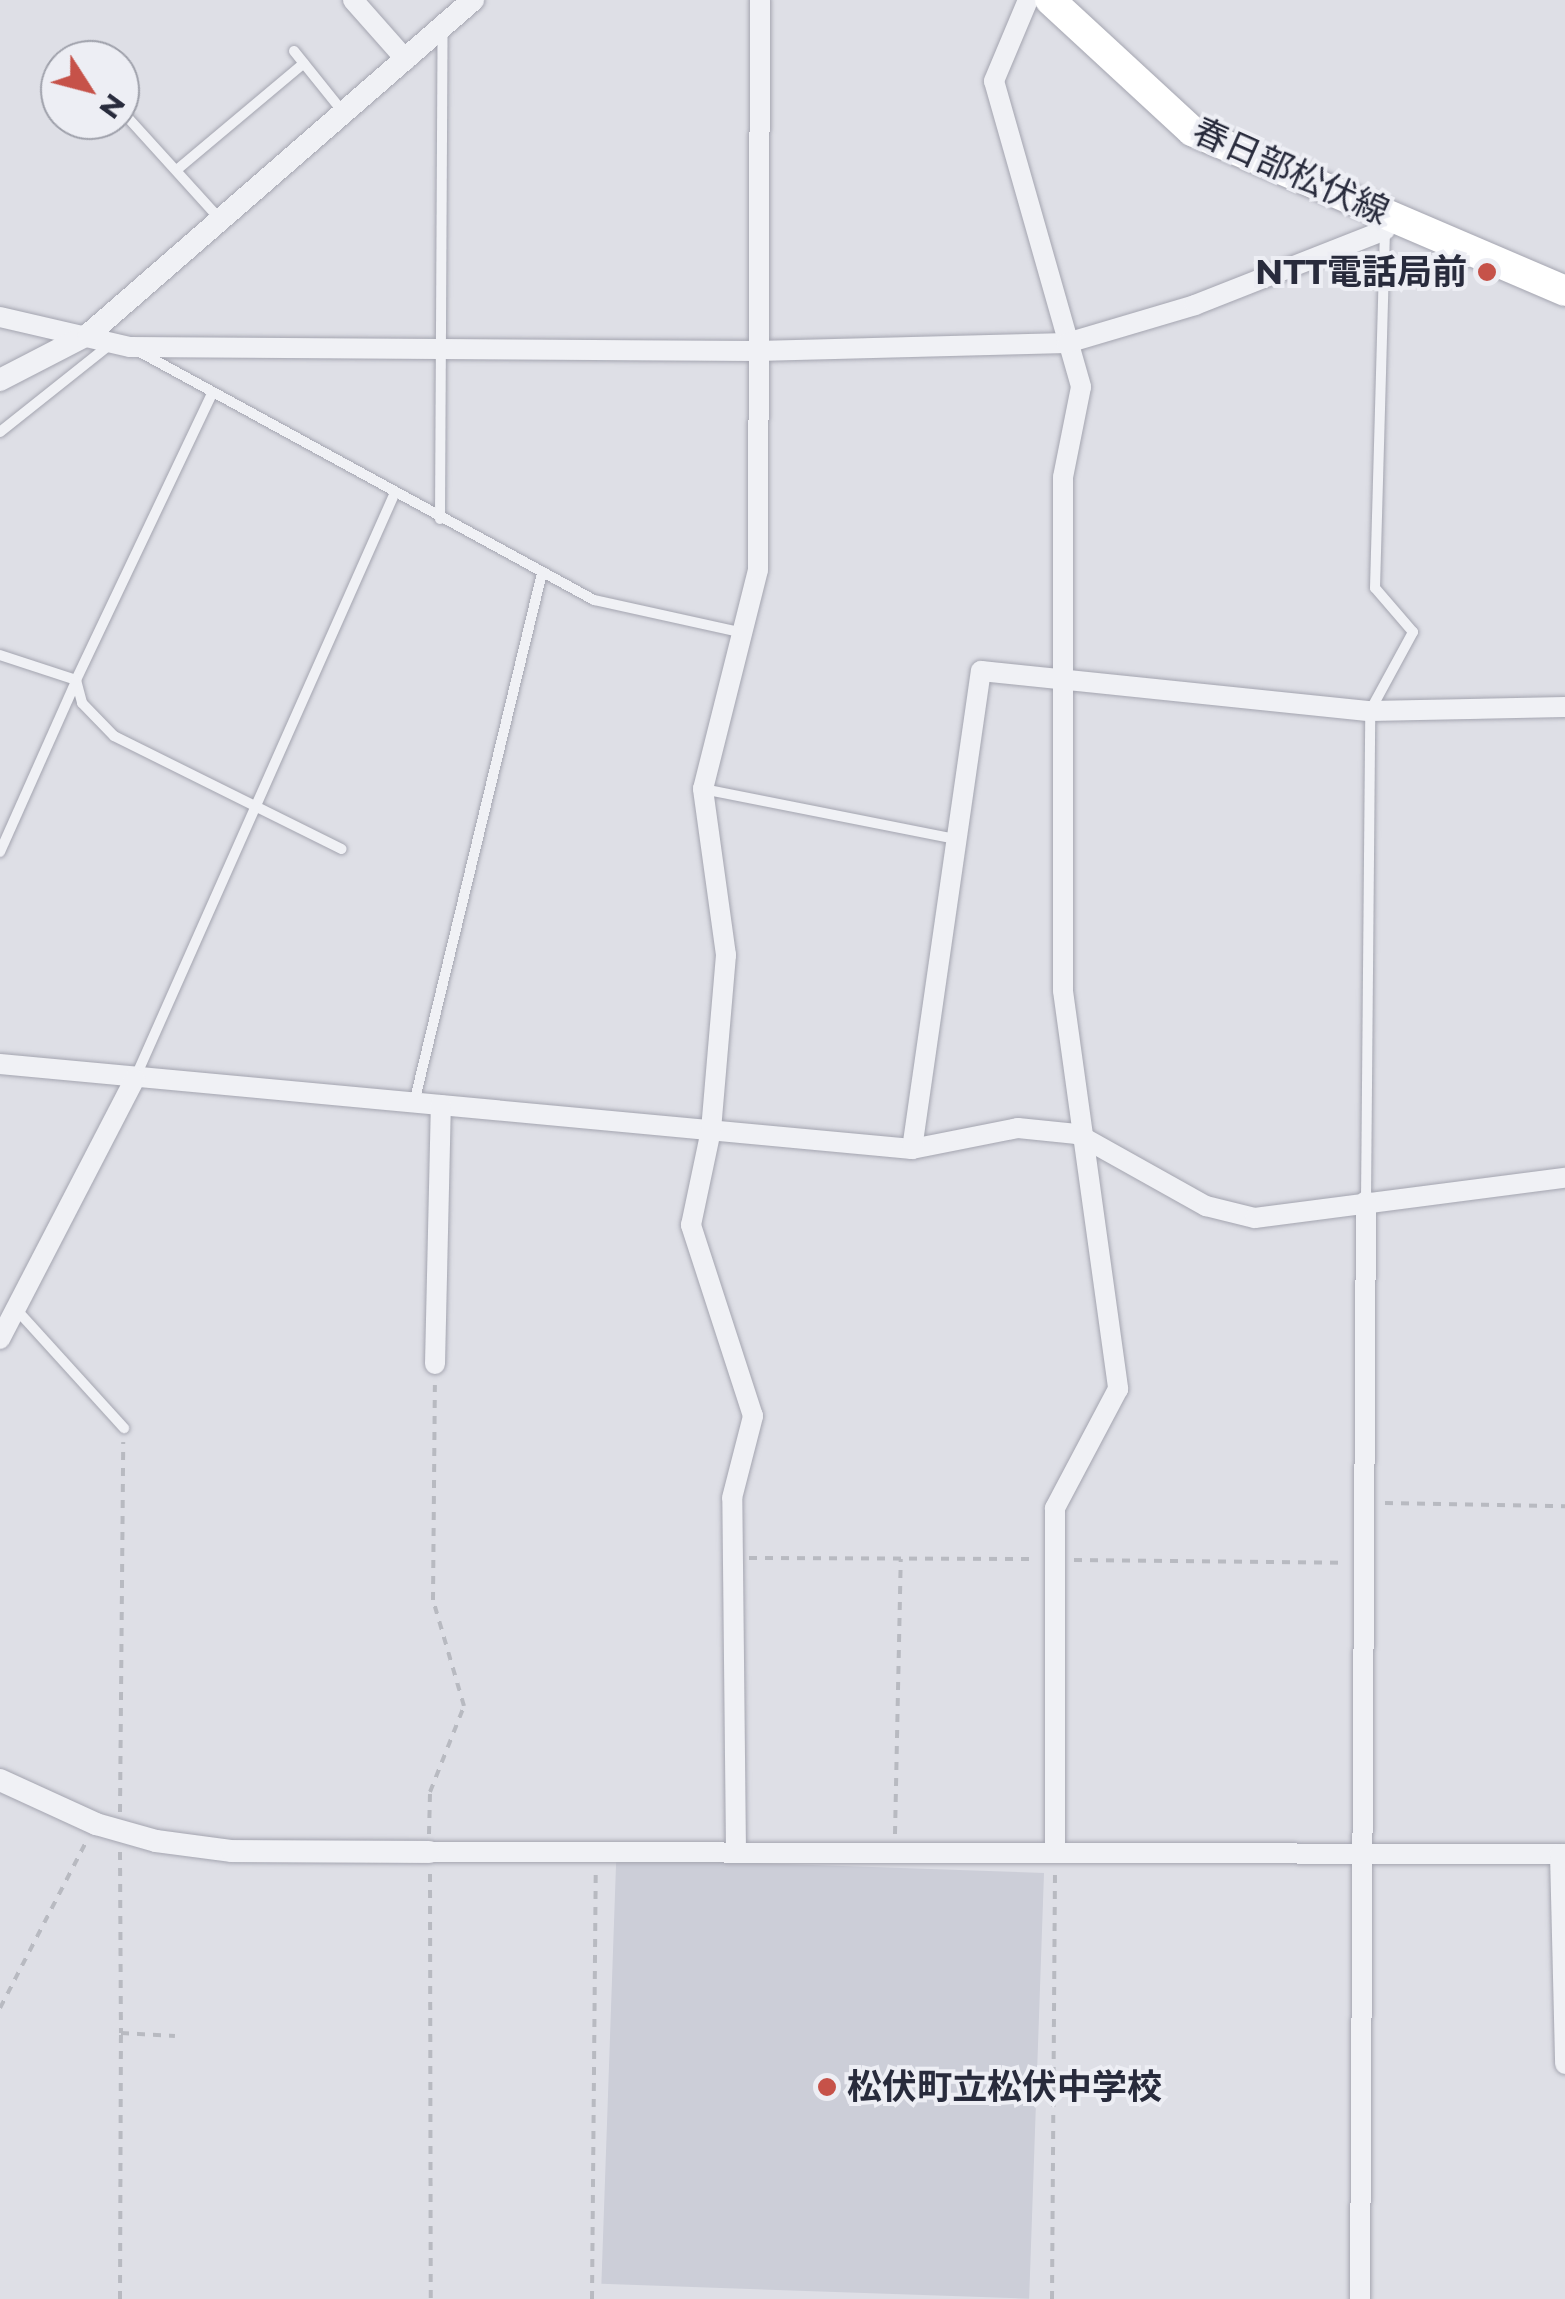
<!DOCTYPE html>
<html>
<head>
<meta charset="utf-8">
<style>
	body { margin:0 }
	#map { position:relative; width:1565px; height:2299px; overflow:hidden; background:#dedfe6; font-family:Montserrat,"Noto Sans JP",sans-serif }
	div>[style] { position:absolute }
	.built>* { inset:0; background:#ccced8; transform-origin:0 0 }
	.path>* { height:4px; margin-top:-2px; transform-origin:0; background:repeating-linear-gradient(90deg,#b8bac1 0 8px,transparent 0 16px) }
	.roads { filter:drop-shadow(0 0 2px #a4a5b0) drop-shadow(0 0 2px #a4a5b0) }
	.service>* { height:10px; margin:-5px; padding:0 5px; transform-origin:5px; border-radius:5px; background:#f0f1f5 }
	.minor>* { height:20px; margin:-10px; padding:0 10px; transform-origin:10px; border-radius:10px; background:#f0f1f5 }
	.tertiary>* { height:22px; margin:-11px; padding:0 11px; transform-origin:11px; border-radius:11px; background:#f0f1f5 }
	.primary>* { height:30px; margin:-15px; padding:0 15px; transform-origin:15px; border-radius:15px; background:#fff }
	.dots>* { width:28px; height:28px; translate:-50% -50%; box-sizing:border-box; border:5px solid #edeef4; border-radius:50% }
	span { translate:-50% -50%; white-space:nowrap; text-align:center; line-height:1.15; -webkit-text-stroke:8px #edeef4; paint-order:stroke }
	.street-label { font-size:35px; color:#282b3c }
	.poi-label { font-size:35px; color:#282b3c; font-weight:700 }
	.right { translate:-100% -50%; text-align:right }
	.left { translate:0 -50%; text-align:left }
	.north { position:absolute; left:40px; top:40px; width:100px; height:100px; box-sizing:border-box; background:#edeef4; border:2px solid #9ea0aa; border-radius:50%; rotate:126deg; font-size:28px; font-weight:700; line-height:40px; text-align:center; color:#282b3c }
	.north::after { content:''; display:block; margin:auto; width:35px; height:45px; background:#c65249; clip-path:polygon(50% 0,100% 100%,50% 72%,0 100%) }
</style>
</head>
<body>
<div id="map">
	<div class="built">
		<i style="left:1044px;top:1873px;width:426px;height:428px;rotate:92deg"></i>
	</div>
	<div class="path">
		<i style="left:1385px;top:1503px;width:180px;rotate:1deg"></i>
		<i style="left:749px;top:1558px;width:286px;rotate:0.2deg"></i>
		<i style="left:1074px;top:1560px;width:271px;rotate:0.6deg"></i>
		<i style="left:120px;top:1812px;width:370px;rotate:-89.5deg"></i>
		<i style="left:429px;top:1834px;width:42px;rotate:-88.6deg"></i>
		<i style="left:430px;top:1792px;width:92px;rotate:-68.4deg"></i>
		<i style="left:464px;top:1706px;width:110px;rotate:-106.3deg"></i>
		<i style="left:433px;top:1600px;width:215px;rotate:-89.5deg"></i>
		<i style="left:895px;top:1834px;width:275px;rotate:-88.8deg"></i>
		<i style="left:120px;top:1852px;width:181px;rotate:89.7deg"></i>
		<i style="left:121px;top:2033px;width:54px;rotate:3.2deg"></i>
		<i style="left:430px;top:1874px;width:425px;rotate:89.9deg"></i>
		<i style="left:0;top:2008px;width:185px;rotate:-62.6deg"></i>
		<i style="left:120px;top:2299px;width:266px;rotate:-89.8deg"></i>
		<i style="left:592px;top:2299px;width:430px;rotate:-89.5deg"></i>
		<i style="left:1052px;top:2299px;width:425px;rotate:-89.6deg"></i>
	</div>
	<div class="roads">
		<div class="service">
			<i style="left:294px;top:51px;width:78px;rotate:51.2deg"></i>
			<i style="left:120px;top:109px;width:147px;rotate:47.8deg"></i>
			<i style="left:179px;top:168px;width:163px;rotate:-40deg"></i>
			<i style="left:138px;top:351px;width:520px;rotate:28.64deg"></i>
			<i style="left:594px;top:600px;width:149px;rotate:12.4deg"></i>
			<i style="left:0;top:432px;width:143px;rotate:-38.5deg"></i>
			<i style="left:440px;top:519px;width:492px;rotate:-89.7deg"></i>
			<i style="left:0;top:655px;width:80px;rotate:18.2deg"></i>
			<i style="left:76px;top:680px;width:318px;rotate:-64.6deg"></i>
			<i style="left:76px;top:680px;width:24px;rotate:75deg"></i>
			<i style="left:82px;top:703px;width:46px;rotate:45.9deg"></i>
			<i style="left:114px;top:736px;width:254px;rotate:26.4deg"></i>
			<i style="left:703px;top:789px;width:253px;rotate:11.2deg"></i>
			<i style="left:0;top:852px;width:187px;rotate:-66deg"></i>
			<i style="left:136px;top:1076px;width:633px;rotate:-66.07deg"></i>
			<i style="left:414px;top:1103px;width:545px;rotate:-76.42deg"></i>
			<i style="left:1366px;top:1201px;width:490px;rotate:-89.5deg"></i>
			<i style="left:1370px;top:711px;width:90px;rotate:-61.4deg"></i>
			<i style="left:1413px;top:632px;width:58px;rotate:-130.8deg"></i>
			<i style="left:1375px;top:588px;width:358px;rotate:-88.4deg"></i>
			<i style="left:16px;top:1309px;width:161px;rotate:47.8deg"></i>
		</div>
		<div class="minor">
			<i style="left:353px;top:0;width:80px;rotate:48.5deg"></i>
			<i style="left:1028px;top:0;width:88px;rotate:112.8deg"></i>
			<i style="left:994px;top:81px;width:318px;rotate:74.1deg"></i>
			<i style="left:1081px;top:387px;width:92px;rotate:101.3deg"></i>
			<i style="left:1063px;top:477px;width:514px;rotate:90deg"></i>
			<i style="left:1063px;top:991px;width:402px;rotate:82.1deg"></i>
			<i style="left:1118px;top:1389px;width:135px;rotate:117.9deg"></i>
			<i style="left:1055px;top:1508px;width:342px;rotate:90deg"></i>
			<i style="left:0;top:317px;width:133px;rotate:13deg"></i>
			<i style="left:130px;top:347px;width:627px;rotate:0.37deg"></i>
			<i style="left:757px;top:351px;width:310px;rotate:-1.5deg"></i>
			<i style="left:1067px;top:343px;width:134px;rotate:-16.5deg"></i>
			<i style="left:1195px;top:305px;width:204px;rotate:-21.5deg"></i>
			<i style="left:0;top:1064px;width:916px;rotate:5.32deg"></i>
			<i style="left:912px;top:1149px;width:108px;rotate:-11.2deg"></i>
			<i style="left:1018px;top:1128px;width:59px;rotate:5.8deg"></i>
			<i style="left:1077px;top:1134px;width:148px;rotate:29.2deg"></i>
			<i style="left:1206px;top:1206px;width:50px;rotate:13.8deg"></i>
			<i style="left:1255px;top:1218px;width:313px;rotate:-7.4deg"></i>
			<i style="left:912px;top:1149px;width:483px;rotate:-81.8deg"></i>
			<i style="left:981px;top:671px;width:391px;rotate:5.9deg"></i>
			<i style="left:1370px;top:711px;width:195px;rotate:-1.2deg"></i>
			<i style="left:0;top:1339px;width:293px;rotate:-62.6deg"></i>
			<i style="left:435px;top:1364px;width:259px;rotate:-88.7deg"></i>
			<i style="left:736px;top:1851px;width:353px;rotate:-90.6deg"></i>
			<i style="left:732px;top:1498px;width:85px;rotate:-75.6deg"></i>
			<i style="left:753px;top:1416px;width:201px;rotate:-108deg"></i>
			<i style="left:691px;top:1225px;width:97px;rotate:-78.1deg"></i>
			<i style="left:711px;top:1130px;width:176px;rotate:-85.1deg"></i>
			<i style="left:726px;top:955px;width:168px;rotate:-97.9deg"></i>
			<i style="left:703px;top:789px;width:226px;rotate:-75.9deg"></i>
			<i style="left:758px;top:570px;width:570px;rotate:-89.8deg"></i>
			<i style="left:429px;top:1852px;width:1136px;rotate:0.1deg"></i>
			<i style="left:1560px;top:1854px;width:210px;rotate:88.6deg"></i>
			<i style="left:1360px;top:2299px;width:1098px;rotate:-89.69deg"></i>
		</div>
		<div class="tertiary">
			<i style="left:0;top:380px;width:100px;rotate:-27.3deg"></i>
			<i style="left:89px;top:334px;width:509px;rotate:-41.02deg"></i>
			<i style="left:0;top:1780px;width:106px;rotate:24.6deg"></i>
			<i style="left:96px;top:1824px;width:62px;rotate:15.8deg"></i>
			<i style="left:156px;top:1841px;width:77px;rotate:7.5deg"></i>
			<i style="left:232px;top:1851px;width:197px;rotate:0.3deg"></i>
		</div>
		<div class="primary">
			<i style="left:1050px;top:0;width:193px;rotate:42.7deg"></i>
			<i style="left:1192px;top:131px;width:406px;rotate:23.2deg"></i>
		</div>
	</div>
	<div class="dots">
		<i style="left:1487px;top:272px;background:#c65249"></i>
		<i style="left:827px;top:2087px;background:#c65249"></i>
	</div>
	<div class="street-label">
		<span style="left:1291px;top:171px;rotate:24deg">春日部松伏線</span>
	</div>
	<div class="poi-label">
		<span class="right" style="left:1467px;top:272px">NTT電話局前</span>
		<span class="left" style="left:847px;top:2087px">松伏町立松伏中学校</span>
	</div>
	<div class="north">N</div>
</div>
</body>
</html>
